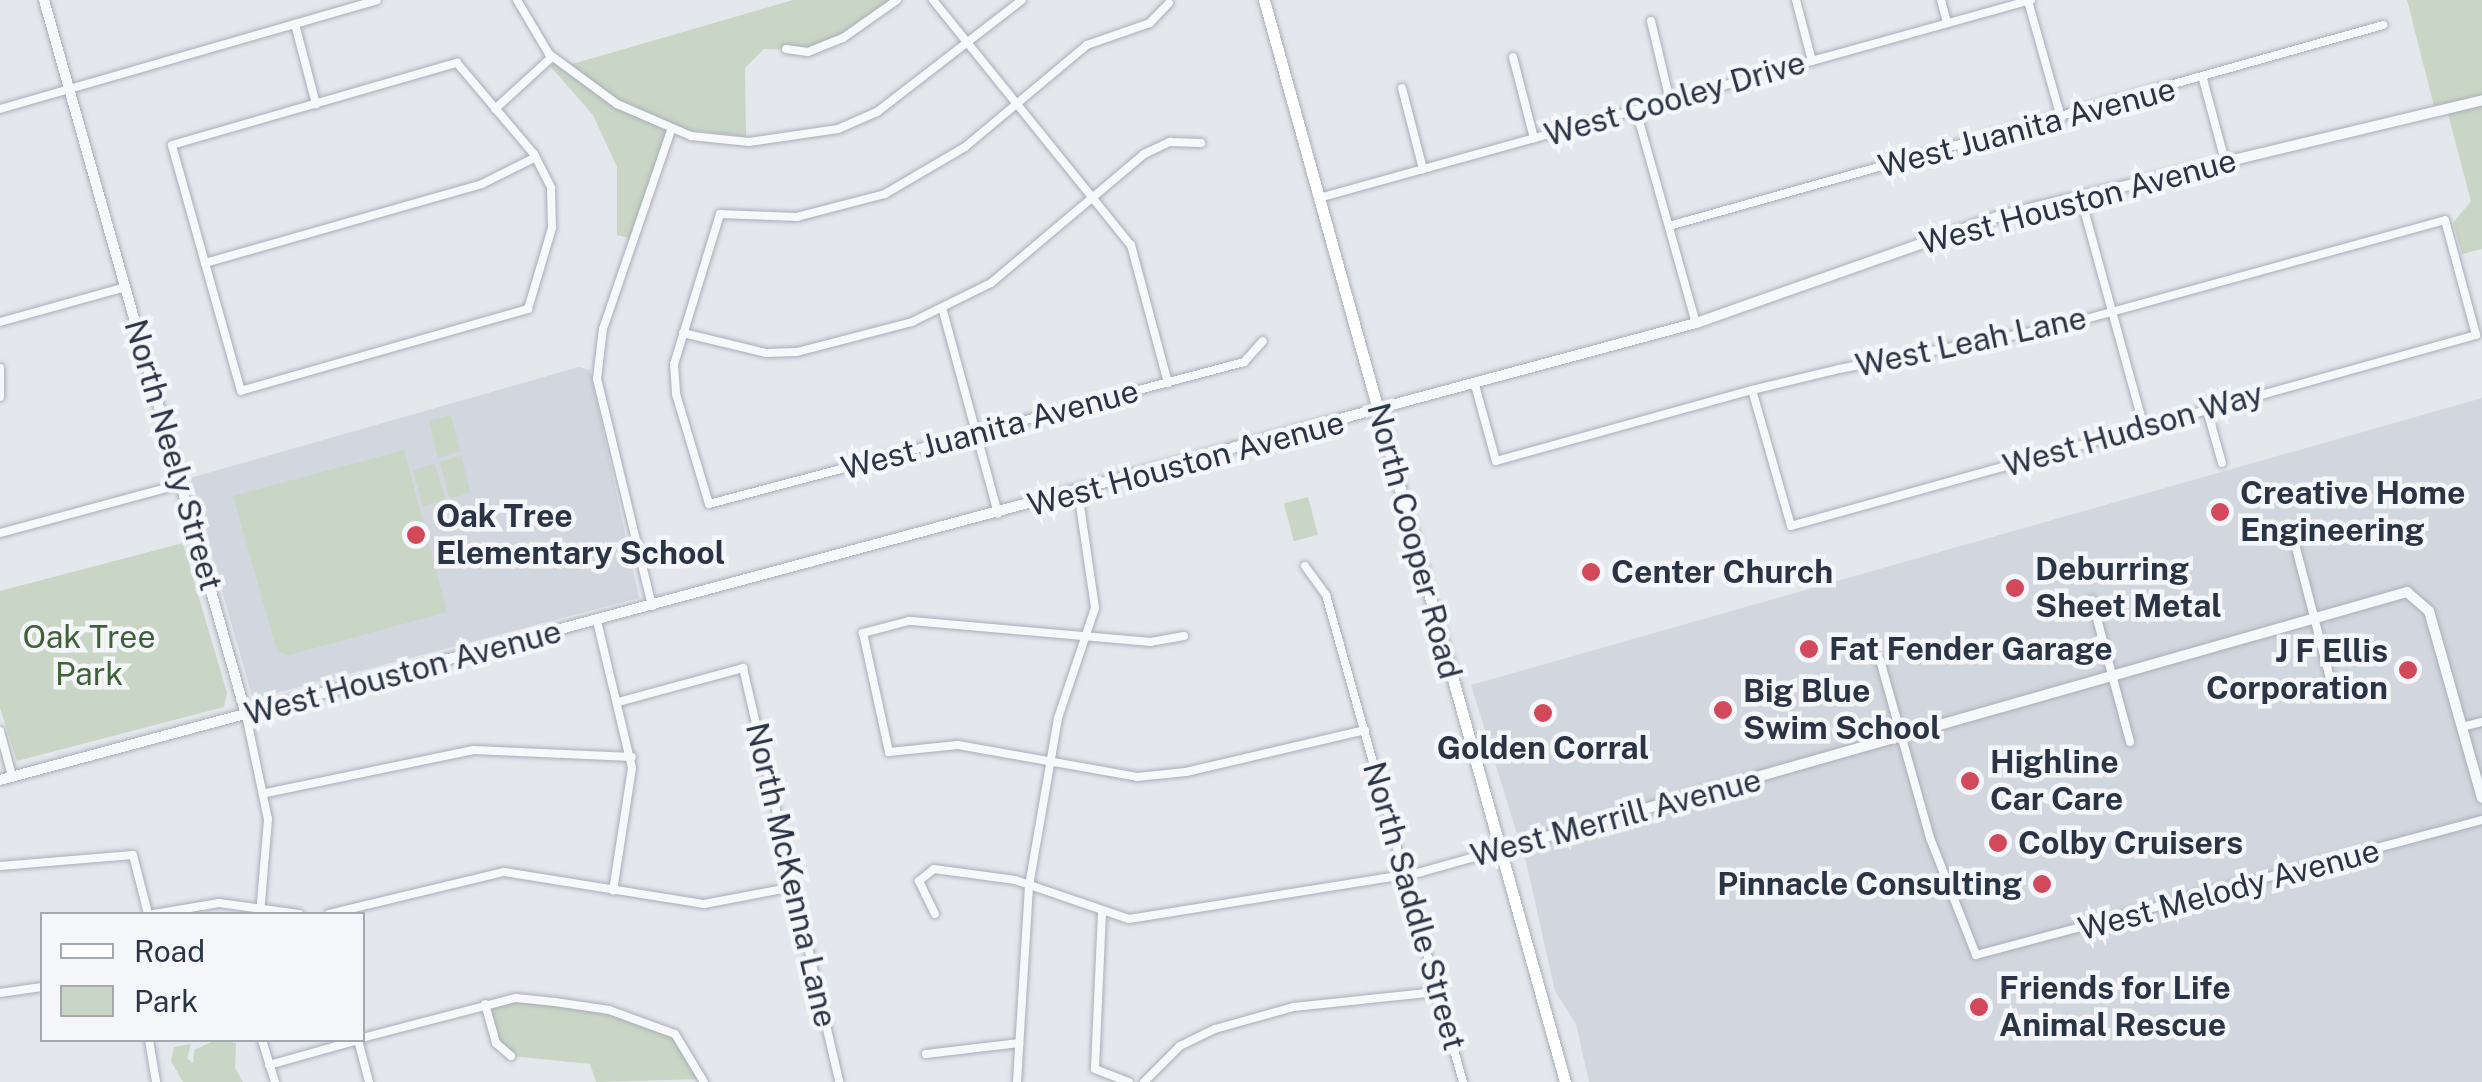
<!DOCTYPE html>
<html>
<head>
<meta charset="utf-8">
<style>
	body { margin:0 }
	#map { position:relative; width:2482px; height:1082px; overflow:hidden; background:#e4e7ec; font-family:"Public Sans",sans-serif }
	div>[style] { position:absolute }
	.built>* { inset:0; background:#d2d6de }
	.green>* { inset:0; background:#c9d6c5; transform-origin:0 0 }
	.roads { filter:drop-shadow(0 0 2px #a9aeb7) drop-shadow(0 0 2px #a9aeb7) }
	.minor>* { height:8px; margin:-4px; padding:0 4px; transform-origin:4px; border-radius:4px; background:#f7f8fa }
	.tertiary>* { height:10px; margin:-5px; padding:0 5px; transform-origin:5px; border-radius:5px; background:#f7f8fa }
	.secondary>* { height:11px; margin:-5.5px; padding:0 5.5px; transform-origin:5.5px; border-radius:5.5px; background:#fff }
	.dots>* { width:28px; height:28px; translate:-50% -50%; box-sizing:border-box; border:5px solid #f4f6f9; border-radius:50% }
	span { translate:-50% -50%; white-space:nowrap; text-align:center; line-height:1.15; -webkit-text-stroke:9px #f4f6f9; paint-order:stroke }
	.street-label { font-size:32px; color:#2b3445 }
	.poi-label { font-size:32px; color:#2b3445; font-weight:700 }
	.left { translate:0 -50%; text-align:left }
	.right { translate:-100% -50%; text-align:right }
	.park-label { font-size:32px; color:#3f6138 }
	.legend { position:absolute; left:40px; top:912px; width:325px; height:130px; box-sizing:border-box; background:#f4f6f9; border:2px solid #a4a8b1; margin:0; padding:12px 18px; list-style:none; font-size:30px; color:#2b3445 }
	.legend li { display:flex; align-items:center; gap:20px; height:50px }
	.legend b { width:50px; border:2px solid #a4a8b1 }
</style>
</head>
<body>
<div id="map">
	<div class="built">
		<i style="clip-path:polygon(579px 367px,590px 370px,639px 598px,253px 699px,190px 478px)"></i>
		<i style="clip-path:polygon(2482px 398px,2482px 1082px,1589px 1082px,1576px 1024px,1555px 991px,1527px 866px,1471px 685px)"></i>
	</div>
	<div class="green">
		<i style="clip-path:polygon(793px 0,891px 0,838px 38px,804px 50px,764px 49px,745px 68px,746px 137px,674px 128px,637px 240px,617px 235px,617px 167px,593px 115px,551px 67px,559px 56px,569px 65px)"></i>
		<i style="clip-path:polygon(2407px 0,2482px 0,2482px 249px,2462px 254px,2453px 223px,2471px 201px,2445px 103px,2434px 106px)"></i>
		<i style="left:451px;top:415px;width:38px;height:23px;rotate:76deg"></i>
		<i style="clip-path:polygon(404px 450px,447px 612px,289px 655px,277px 651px,233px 496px)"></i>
		<i style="left:461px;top:456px;width:38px;height:22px;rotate:75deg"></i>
		<i style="left:435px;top:464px;width:37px;height:23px;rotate:74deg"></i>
		<i style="left:1308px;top:497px;width:39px;height:25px;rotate:75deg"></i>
		<i style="clip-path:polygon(183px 543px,227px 693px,224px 707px,17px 761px,0 708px,0 591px)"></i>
		<i style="clip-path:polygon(516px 998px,609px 1010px,675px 1034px,704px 1079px,596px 1082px,590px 1064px,511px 1056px,496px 1043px,485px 1004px)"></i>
		<i style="clip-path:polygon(216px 1040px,236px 1043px,235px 1068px,243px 1082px,183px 1082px,171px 1061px,174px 1047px,191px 1044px,187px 1058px,193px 1063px,194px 1050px)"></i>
	</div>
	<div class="roads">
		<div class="minor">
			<i style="left:517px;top:0;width:63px;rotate:59.3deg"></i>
			<i style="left:549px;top:54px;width:84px;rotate:36.3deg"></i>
			<i style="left:617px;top:104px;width:81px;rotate:23.4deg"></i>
			<i style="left:691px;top:136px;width:58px;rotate:5.9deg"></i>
			<i style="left:749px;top:142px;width:90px;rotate:-8.3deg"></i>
			<i style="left:838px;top:129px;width:43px;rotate:-23.6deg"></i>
			<i style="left:877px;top:112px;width:183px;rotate:-37.7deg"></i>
			<i style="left:933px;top:0;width:315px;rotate:51.1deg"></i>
			<i style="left:1131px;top:245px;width:143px;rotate:75deg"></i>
			<i style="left:1796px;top:0;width:63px;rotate:75.3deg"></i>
			<i style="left:1941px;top:0;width:24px;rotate:75deg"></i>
			<i style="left:2028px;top:1px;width:122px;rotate:74.2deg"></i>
			<i style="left:1169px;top:3px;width:28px;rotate:134deg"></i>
			<i style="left:1150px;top:23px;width:67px;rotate:160.8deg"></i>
			<i style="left:1087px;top:45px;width:159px;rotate:140.1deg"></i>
			<i style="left:965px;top:147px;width:93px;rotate:149.6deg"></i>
			<i style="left:885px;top:194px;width:91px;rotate:165.4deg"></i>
			<i style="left:797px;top:217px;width:77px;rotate:-177.8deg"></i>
			<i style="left:720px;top:214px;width:157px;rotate:107deg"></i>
			<i style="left:674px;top:364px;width:30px;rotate:86deg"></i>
			<i style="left:676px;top:394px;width:115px;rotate:73.3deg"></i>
			<i style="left:709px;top:504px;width:554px;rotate:-14.86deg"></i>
			<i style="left:1244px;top:362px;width:28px;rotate:-48deg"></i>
			<i style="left:1651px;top:21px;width:82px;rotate:76.6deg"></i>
			<i style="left:295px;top:24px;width:83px;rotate:75.3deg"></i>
			<i style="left:786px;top:49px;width:22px;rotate:8deg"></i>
			<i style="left:808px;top:52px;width:38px;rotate:-22deg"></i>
			<i style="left:843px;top:38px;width:66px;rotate:-35.1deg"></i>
			<i style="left:1513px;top:57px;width:84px;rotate:75.5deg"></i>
			<i style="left:457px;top:63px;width:119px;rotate:49.8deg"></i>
			<i style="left:534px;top:154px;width:38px;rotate:63deg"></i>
			<i style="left:551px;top:188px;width:40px;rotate:88.6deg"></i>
			<i style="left:552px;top:228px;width:84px;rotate:106.5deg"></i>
			<i style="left:528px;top:309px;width:298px;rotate:164.1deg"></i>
			<i style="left:241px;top:391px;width:255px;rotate:-105.7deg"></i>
			<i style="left:172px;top:145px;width:297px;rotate:-16.1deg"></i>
			<i style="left:2203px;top:79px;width:85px;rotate:75deg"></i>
			<i style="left:1402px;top:88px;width:84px;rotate:75.5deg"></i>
			<i style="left:0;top:109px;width:392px;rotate:-16.1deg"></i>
			<i style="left:495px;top:109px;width:77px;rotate:-42.4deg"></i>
			<i style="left:1636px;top:110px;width:221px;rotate:74.3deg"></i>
			<i style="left:2080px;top:195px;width:241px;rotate:74.6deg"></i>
			<i style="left:1319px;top:198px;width:739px;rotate:-15.54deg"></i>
			<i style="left:1669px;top:226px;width:742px;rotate:-15.72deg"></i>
			<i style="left:205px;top:263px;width:288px;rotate:-15.9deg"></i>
			<i style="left:482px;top:184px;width:60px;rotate:-26.6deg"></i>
			<i style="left:943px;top:311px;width:210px;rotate:74.8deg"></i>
			<i style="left:0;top:322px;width:130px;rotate:-15.6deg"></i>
			<i style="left:683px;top:333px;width:85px;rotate:13.5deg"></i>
			<i style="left:766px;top:353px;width:31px;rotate:-2deg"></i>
			<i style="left:797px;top:352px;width:119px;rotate:-14.6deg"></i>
			<i style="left:912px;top:322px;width:88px;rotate:-26.3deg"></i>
			<i style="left:991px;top:283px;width:200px;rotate:-40.1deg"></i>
			<i style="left:1144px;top:154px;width:29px;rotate:-25deg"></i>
			<i style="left:1170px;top:142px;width:31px;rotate:2deg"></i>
			<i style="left:0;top:368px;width:29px;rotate:90deg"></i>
			<i style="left:1475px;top:385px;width:79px;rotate:74.6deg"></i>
			<i style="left:1496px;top:461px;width:266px;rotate:-15.5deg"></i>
			<i style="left:1752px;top:390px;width:89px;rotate:-13.6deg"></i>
			<i style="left:1839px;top:369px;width:222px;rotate:-10.9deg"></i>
			<i style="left:2057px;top:327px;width:402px;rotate:-15.4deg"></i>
			<i style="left:2445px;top:220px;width:119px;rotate:74.9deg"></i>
			<i style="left:2476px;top:335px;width:711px;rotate:164.42deg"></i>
			<i style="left:1791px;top:526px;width:141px;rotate:-106deg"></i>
			<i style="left:2207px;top:410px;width:55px;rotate:74.2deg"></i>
			<i style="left:0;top:533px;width:188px;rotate:-15.1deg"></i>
			<i style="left:2295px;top:544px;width:147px;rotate:75.4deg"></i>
			<i style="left:1305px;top:566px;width:36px;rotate:54deg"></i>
			<i style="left:1326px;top:595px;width:506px;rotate:74.29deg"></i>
			<i style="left:2092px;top:600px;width:147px;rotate:75deg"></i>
			<i style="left:652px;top:606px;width:234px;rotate:-103.6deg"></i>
			<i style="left:597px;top:379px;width:50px;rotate:-83.2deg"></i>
			<i style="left:603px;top:329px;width:210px;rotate:-71.1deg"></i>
			<i style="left:597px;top:621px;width:151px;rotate:76.6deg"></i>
			<i style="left:632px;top:768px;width:124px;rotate:98.8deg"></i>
			<i style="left:1184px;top:636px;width:34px;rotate:170deg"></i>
			<i style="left:1151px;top:642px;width:243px;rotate:-175deg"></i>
			<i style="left:909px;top:621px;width:48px;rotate:165.4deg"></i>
			<i style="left:863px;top:633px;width:122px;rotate:77.7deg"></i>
			<i style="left:889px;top:752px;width:69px;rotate:-5.8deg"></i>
			<i style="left:958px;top:745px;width:182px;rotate:10.1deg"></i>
			<i style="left:1137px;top:777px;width:49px;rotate:-5.8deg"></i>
			<i style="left:1186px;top:772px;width:184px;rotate:-13.2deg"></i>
			<i style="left:1880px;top:660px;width:185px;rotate:74.3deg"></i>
			<i style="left:1930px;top:838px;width:126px;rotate:68.5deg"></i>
			<i style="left:1976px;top:955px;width:524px;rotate:-14.94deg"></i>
			<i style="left:618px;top:702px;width:130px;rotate:-15.2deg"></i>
			<i style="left:743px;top:668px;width:425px;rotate:76.9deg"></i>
			<i style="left:246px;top:715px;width:106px;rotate:78.1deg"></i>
			<i style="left:268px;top:819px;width:95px;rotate:94.8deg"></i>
			<i style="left:2462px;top:727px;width:21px;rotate:-14deg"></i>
			<i style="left:0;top:731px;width:47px;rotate:75.1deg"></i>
			<i style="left:266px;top:793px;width:212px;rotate:-11.7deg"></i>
			<i style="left:474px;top:750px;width:158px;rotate:2.5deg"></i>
			<i style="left:0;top:866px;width:133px;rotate:-4.7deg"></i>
			<i style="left:133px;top:855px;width:61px;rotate:75.7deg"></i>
			<i style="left:1102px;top:913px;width:156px;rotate:92.6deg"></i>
			<i style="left:1095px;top:1069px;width:36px;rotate:21deg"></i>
			<i style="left:154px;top:914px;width:66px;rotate:-9.6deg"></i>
			<i style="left:219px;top:903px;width:81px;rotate:7.8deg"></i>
			<i style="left:329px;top:914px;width:180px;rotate:-13.5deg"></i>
			<i style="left:504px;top:872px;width:203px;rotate:9.1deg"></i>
			<i style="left:704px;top:904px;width:92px;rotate:-10.7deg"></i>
			<i style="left:935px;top:914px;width:37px;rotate:-116deg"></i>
			<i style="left:919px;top:881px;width:19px;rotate:-39deg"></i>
			<i style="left:934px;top:869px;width:82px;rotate:7.7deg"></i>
			<i style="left:1015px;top:880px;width:120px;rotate:18.9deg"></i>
			<i style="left:1129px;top:919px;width:296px;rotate:-9.1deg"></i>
			<i style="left:1421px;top:872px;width:82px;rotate:-15.6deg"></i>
			<i style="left:0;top:993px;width:42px;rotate:-8.1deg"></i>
			<i style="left:485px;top:1004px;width:41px;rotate:74.2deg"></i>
			<i style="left:496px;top:1043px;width:20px;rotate:41deg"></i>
			<i style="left:362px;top:1038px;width:159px;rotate:-14.6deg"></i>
			<i style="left:516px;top:998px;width:39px;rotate:6deg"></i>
			<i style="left:555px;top:1002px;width:55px;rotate:8.4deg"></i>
			<i style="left:609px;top:1010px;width:70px;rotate:20deg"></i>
			<i style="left:675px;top:1034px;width:56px;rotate:58.9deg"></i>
			<i style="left:149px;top:1040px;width:43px;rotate:80.5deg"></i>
			<i style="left:262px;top:1040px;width:44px;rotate:72.8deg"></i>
			<i style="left:358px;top:1040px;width:43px;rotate:75.3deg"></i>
			<i style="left:926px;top:1054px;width:94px;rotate:-6.7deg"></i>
			<i style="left:269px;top:1065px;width:92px;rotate:-15.7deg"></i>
			<i style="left:1017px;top:1082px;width:196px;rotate:-86.5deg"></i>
			<i style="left:1029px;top:886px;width:170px;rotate:-80.2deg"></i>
			<i style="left:1058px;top:718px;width:116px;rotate:-71.4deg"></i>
			<i style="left:1095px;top:608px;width:117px;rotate:-98.3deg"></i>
			<i style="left:1144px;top:1082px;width:51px;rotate:-45deg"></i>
			<i style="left:1180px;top:1046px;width:39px;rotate:-26deg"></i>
			<i style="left:1215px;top:1029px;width:82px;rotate:-15.6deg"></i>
			<i style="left:1294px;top:1007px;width:143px;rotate:-6deg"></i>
		</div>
		<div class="tertiary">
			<i style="left:44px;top:0;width:743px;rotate:74.22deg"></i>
			<i style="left:0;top:780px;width:1756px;rotate:-15.08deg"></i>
			<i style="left:1696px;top:323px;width:322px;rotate:-19.4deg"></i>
			<i style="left:2000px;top:216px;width:496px;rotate:-13.5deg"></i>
			<i style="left:1500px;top:850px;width:943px;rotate:-15.88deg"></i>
			<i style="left:2407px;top:592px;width:29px;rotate:41deg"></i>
			<i style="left:2429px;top:611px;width:194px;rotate:74.2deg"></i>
		</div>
		<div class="secondary">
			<i style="left:1264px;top:0;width:1123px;rotate:74.45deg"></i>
		</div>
	</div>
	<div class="dots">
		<i style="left:2220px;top:512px;background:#d1495b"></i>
		<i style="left:416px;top:535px;background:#d1495b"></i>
		<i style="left:1591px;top:572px;background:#d1495b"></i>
		<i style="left:2015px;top:588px;background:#d1495b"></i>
		<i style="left:1809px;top:649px;background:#d1495b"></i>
		<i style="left:2408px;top:670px;background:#d1495b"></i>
		<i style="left:1723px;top:710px;background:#d1495b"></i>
		<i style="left:1543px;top:713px;background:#d1495b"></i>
		<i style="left:1970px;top:781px;background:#d1495b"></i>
		<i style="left:1998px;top:843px;background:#d1495b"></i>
		<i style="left:2042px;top:884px;background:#d1495b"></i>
		<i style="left:1979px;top:1007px;background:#d1495b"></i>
	</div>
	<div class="street-label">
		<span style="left:1675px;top:99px;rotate:-16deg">West Cooley Drive</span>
		<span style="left:2027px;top:128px;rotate:-15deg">West Juanita Avenue</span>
		<span style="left:2078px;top:202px;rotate:-15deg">West Houston Avenue</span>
		<span style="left:1971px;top:342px;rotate:-12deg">West Leah Lane</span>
		<span style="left:990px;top:430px;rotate:-15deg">West Juanita Avenue</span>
		<span style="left:2133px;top:430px;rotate:-16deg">West Hudson Way</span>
		<span style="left:173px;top:455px;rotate:74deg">North Neely Street</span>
		<span style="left:1186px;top:464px;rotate:-15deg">West Houston Avenue</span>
		<span style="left:1414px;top:541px;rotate:75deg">North Cooper Road</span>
		<span style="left:403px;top:673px;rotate:-15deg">West Houston Avenue</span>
		<span style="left:1616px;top:818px;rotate:-15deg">West Merrill Avenue</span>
		<span style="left:791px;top:875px;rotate:77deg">North McKenna Lane</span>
		<span style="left:2229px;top:890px;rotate:-15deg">West Melody Avenue</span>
		<span style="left:1414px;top:906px;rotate:74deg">North Saddle Street</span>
	</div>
	<div class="poi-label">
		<span class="left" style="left:2240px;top:512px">Creative Home<br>Engineering</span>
		<span class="left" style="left:436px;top:535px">Oak Tree<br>Elementary School</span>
		<span class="left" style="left:2035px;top:588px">Deburring<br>Sheet Metal</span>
		<span class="left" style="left:1611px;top:572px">Center Church</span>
		<span class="left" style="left:1829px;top:649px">Fat Fender Garage</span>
		<span class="right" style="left:2388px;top:670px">J F Ellis<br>Corporation</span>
		<span class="left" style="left:1743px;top:710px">Big Blue<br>Swim School</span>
		<span style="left:1543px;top:748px">Golden Corral</span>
		<span class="left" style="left:1990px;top:781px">Highline<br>Car Care</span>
		<span class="left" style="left:2018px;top:843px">Colby Cruisers</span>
		<span class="right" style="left:2022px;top:884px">Pinnacle Consulting</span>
		<span class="left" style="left:1999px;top:1007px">Friends for Life<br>Animal Rescue</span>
	</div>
	<div class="park-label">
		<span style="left:89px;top:656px">Oak Tree<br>Park</span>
	</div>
	<ul class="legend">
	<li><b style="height:12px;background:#fff"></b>Road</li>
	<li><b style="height:28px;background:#c9d6c5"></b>Park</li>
	</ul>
</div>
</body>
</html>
